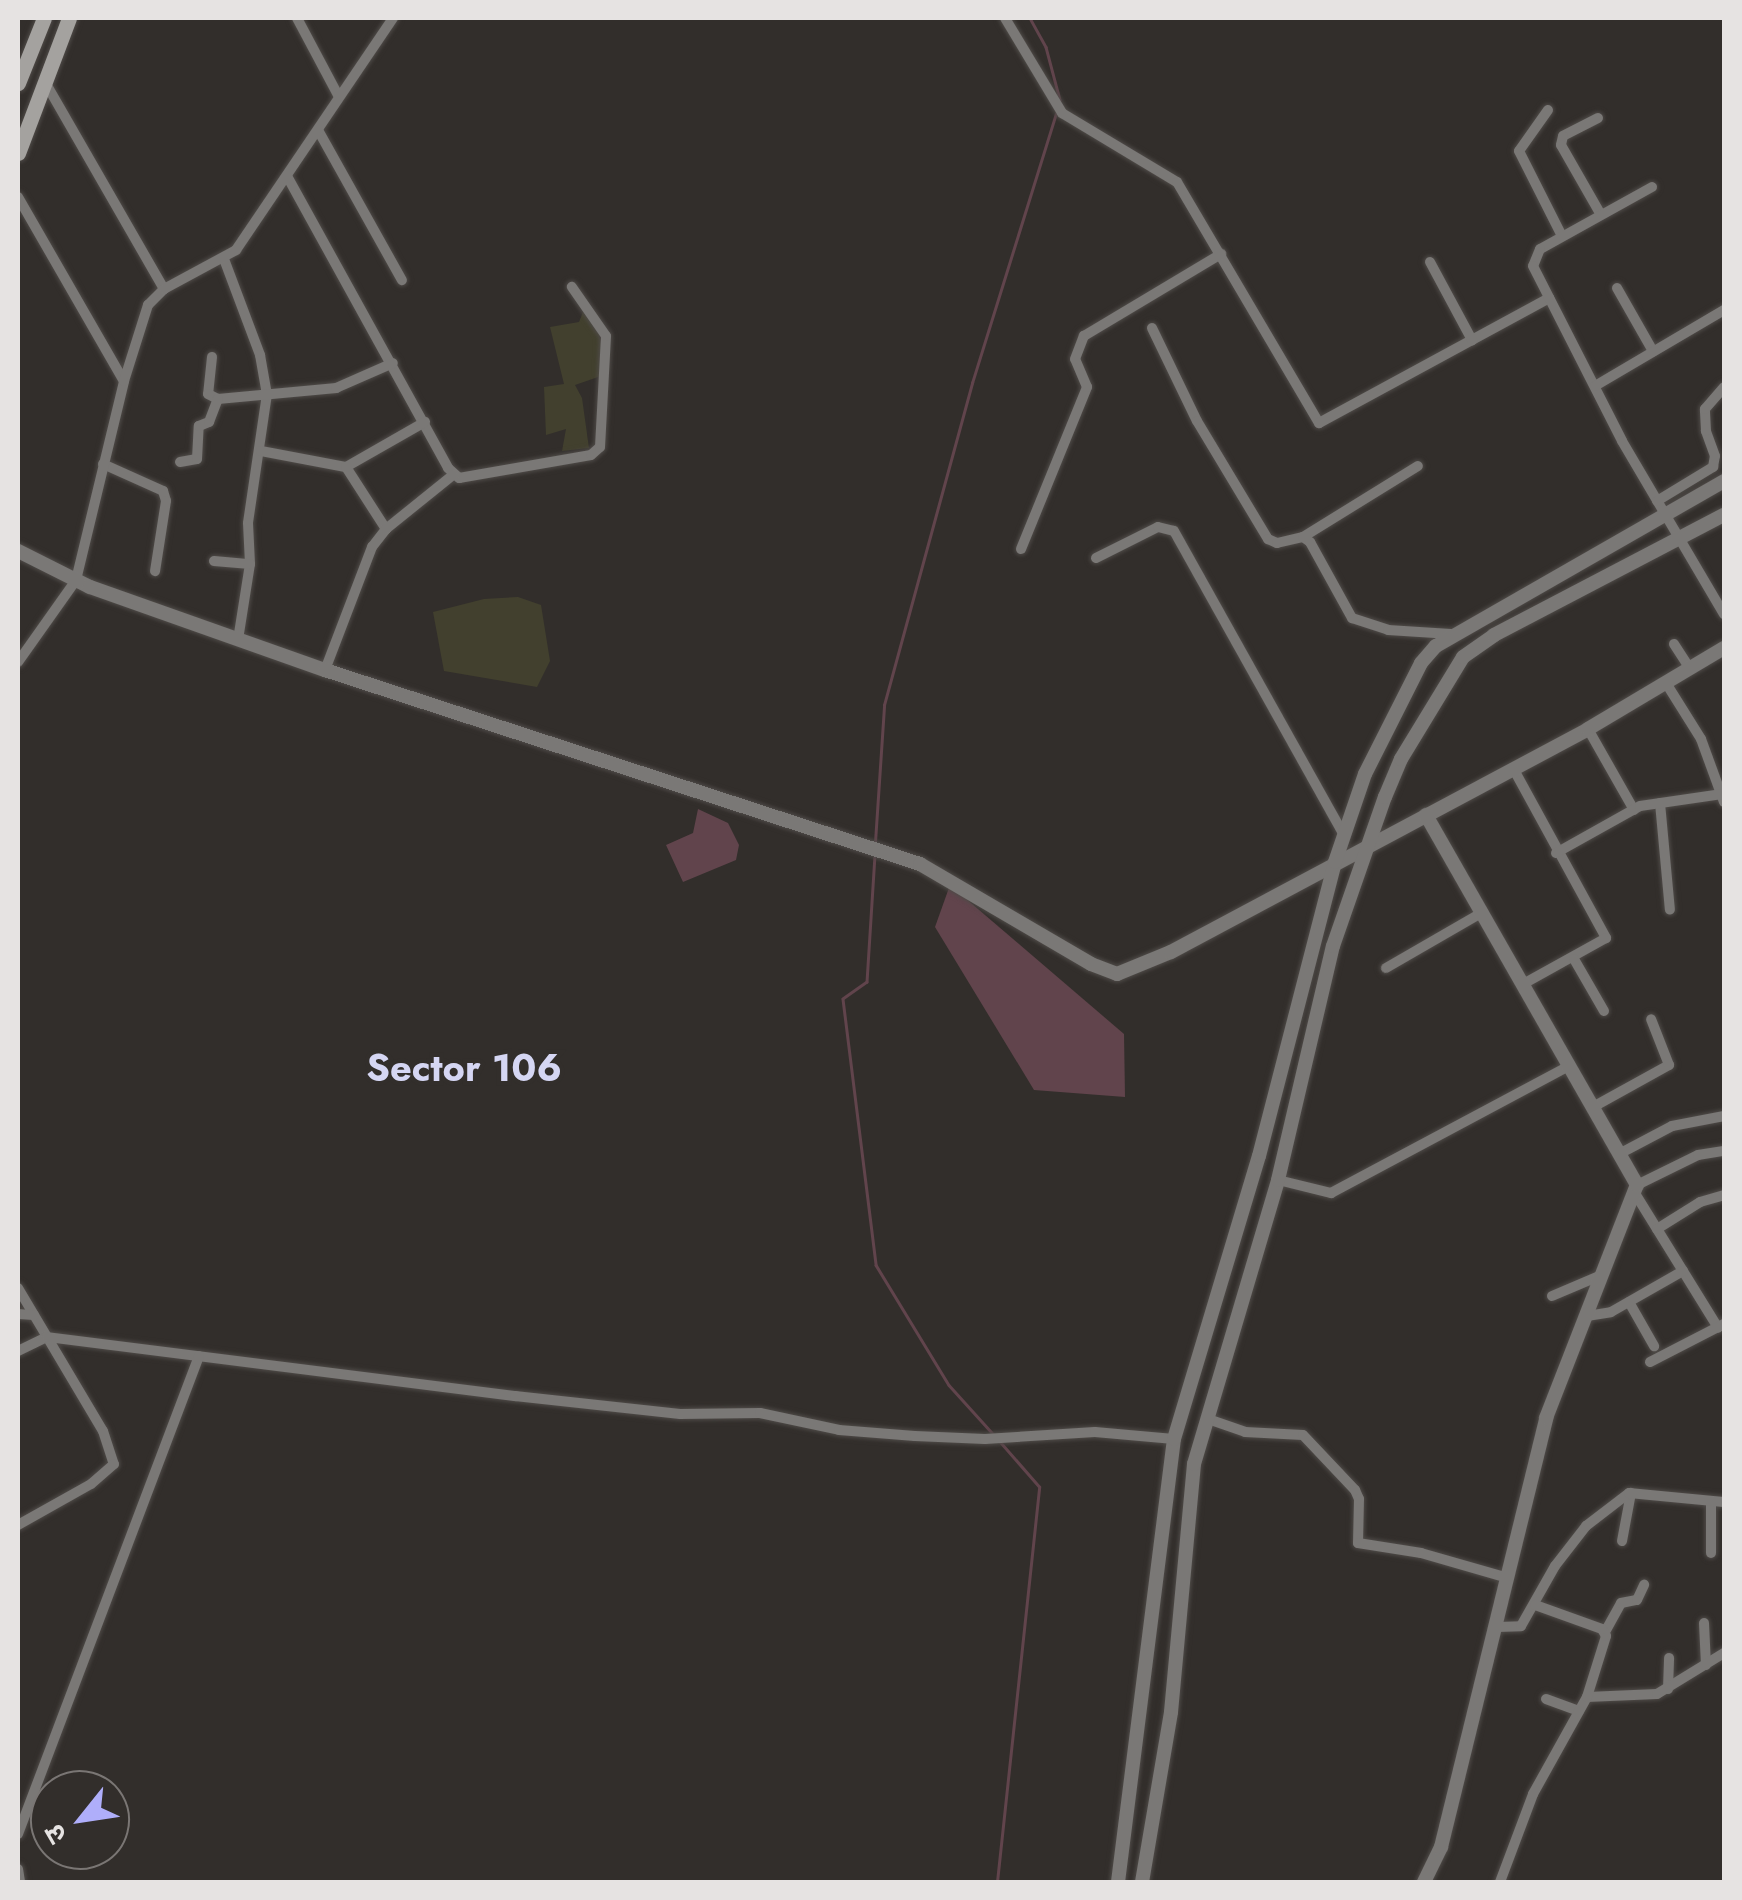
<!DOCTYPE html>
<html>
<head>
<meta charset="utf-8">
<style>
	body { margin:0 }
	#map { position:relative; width:1742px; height:1900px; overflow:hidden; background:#322e2b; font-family:Jost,"Noto Sans Devanagari",sans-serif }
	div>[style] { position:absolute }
	.green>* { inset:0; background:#42402e }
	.water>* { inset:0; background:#61444c }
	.stream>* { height:2.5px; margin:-1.25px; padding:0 1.25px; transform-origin:1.25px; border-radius:1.25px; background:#61444c }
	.roads { filter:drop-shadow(0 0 2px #4f4b48) drop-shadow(0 0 2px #4f4b48) }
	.minor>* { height:10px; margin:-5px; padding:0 5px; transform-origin:5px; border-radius:5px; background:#7a7876 }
	.tertiary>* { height:14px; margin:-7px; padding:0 7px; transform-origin:7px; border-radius:7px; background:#7a7876 }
	.secondary>* { height:15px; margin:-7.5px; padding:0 7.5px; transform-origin:7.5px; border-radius:7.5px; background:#a4a29f }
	span { translate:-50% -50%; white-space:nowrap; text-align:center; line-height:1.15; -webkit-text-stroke:9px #322e2b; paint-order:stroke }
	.district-label { font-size:38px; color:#d5d6f3; font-weight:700 }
	.frame { position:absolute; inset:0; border:20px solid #e6e3e2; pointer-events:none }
	.north { position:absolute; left:30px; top:1770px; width:100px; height:100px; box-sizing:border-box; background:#322e2b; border:2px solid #7a7674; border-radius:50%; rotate:240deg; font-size:28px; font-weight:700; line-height:40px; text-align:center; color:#e6e3e2 }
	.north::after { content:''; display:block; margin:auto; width:35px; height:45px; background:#afaefa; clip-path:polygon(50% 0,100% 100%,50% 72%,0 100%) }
</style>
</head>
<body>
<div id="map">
	<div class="green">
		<i style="clip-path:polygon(583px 312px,598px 328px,603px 354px,601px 376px,575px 385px,582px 398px,589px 448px,562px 451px,566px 429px,546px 435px,544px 387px,564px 384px,550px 327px,579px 322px)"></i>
		<i style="clip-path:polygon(518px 597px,541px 605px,550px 661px,537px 687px,444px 671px,433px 612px,484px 599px)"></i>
	</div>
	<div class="water">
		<i style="clip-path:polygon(698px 809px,728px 823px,739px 845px,736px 860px,683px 882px,666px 845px,693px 833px)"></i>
		<i style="clip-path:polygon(950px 885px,1124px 1034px,1125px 1097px,1034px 1090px,935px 927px)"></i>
	</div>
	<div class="stream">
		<i style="left:1030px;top:18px;width:33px;rotate:61deg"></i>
		<i style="left:1046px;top:47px;width:55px;rotate:75.2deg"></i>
		<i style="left:875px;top:842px;width:137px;rotate:-86.2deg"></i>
		<i style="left:884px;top:705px;width:334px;rotate:-74.7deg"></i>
		<i style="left:972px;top:383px;width:282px;rotate:-72.7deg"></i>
		<i style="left:875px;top:855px;width:127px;rotate:93.6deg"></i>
		<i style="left:867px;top:982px;width:29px;rotate:145deg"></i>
		<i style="left:843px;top:999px;width:268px;rotate:82.9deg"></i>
		<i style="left:876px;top:1265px;width:140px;rotate:58.7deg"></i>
		<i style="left:949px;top:1385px;width:67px;rotate:48deg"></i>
		<i style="left:997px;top:1882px;width:397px;rotate:-83.9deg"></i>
		<i style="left:1039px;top:1487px;width:61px;rotate:-131deg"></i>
	</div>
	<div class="roads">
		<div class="minor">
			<i style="left:297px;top:18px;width:89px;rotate:62deg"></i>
			<i style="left:1005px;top:18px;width:111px;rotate:59deg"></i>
			<i style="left:1062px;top:113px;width:134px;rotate:31deg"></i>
			<i style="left:1177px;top:182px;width:280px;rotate:59.5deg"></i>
			<i style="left:1319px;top:423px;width:262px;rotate:-28.5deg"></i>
			<i style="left:45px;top:82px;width:239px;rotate:60.1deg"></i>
			<i style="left:1548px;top:110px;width:50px;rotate:125.3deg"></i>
			<i style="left:1519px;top:151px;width:95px;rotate:63.2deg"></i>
			<i style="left:1598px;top:118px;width:39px;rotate:153deg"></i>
			<i style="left:1563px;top:136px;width:9px;rotate:103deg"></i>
			<i style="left:1561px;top:145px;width:78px;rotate:60.2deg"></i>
			<i style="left:318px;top:130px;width:172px;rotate:60.8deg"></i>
			<i style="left:287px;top:176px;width:333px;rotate:61.1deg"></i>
			<i style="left:448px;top:468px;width:15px;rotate:42deg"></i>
			<i style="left:459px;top:478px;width:134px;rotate:-9.9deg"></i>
			<i style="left:591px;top:455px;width:12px;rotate:-42deg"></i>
			<i style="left:600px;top:447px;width:111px;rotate:-86.9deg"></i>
			<i style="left:606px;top:336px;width:60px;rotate:-124.8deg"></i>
			<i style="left:1652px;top:187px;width:128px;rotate:151deg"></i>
			<i style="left:1540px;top:249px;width:18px;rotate:112deg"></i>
			<i style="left:1533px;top:266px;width:196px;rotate:63deg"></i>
			<i style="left:1622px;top:441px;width:201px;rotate:59.5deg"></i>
			<i style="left:18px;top:197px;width:212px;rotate:60.1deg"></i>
			<i style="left:224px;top:259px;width:103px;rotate:69.4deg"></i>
			<i style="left:260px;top:355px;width:40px;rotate:80deg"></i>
			<i style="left:267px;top:394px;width:130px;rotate:98.4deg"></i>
			<i style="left:248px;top:523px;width:41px;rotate:87.2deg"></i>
			<i style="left:250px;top:564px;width:77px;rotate:99deg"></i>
			<i style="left:1430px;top:262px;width:89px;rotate:61.7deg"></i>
			<i style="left:1617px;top:288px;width:73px;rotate:60.3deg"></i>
			<i style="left:1152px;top:328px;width:103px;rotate:64.2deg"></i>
			<i style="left:1197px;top:421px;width:138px;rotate:59deg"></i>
			<i style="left:1268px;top:539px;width:10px;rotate:24deg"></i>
			<i style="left:1277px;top:543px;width:27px;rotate:-13deg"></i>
			<i style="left:1303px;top:537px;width:9px;rotate:36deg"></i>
			<i style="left:1310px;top:542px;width:87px;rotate:61.1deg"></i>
			<i style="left:1352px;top:618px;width:38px;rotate:18deg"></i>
			<i style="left:1388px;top:630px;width:63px;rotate:3.6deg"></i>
			<i style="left:212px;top:357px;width:37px;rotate:96deg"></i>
			<i style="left:208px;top:394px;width:11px;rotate:27deg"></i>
			<i style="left:218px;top:399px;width:119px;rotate:-5.3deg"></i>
			<i style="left:336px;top:388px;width:62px;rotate:-23.7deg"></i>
			<i style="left:1595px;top:386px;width:150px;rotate:-30.5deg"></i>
			<i style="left:261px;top:451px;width:86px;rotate:10.7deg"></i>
			<i style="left:346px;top:467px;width:74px;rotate:57.2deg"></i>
			<i style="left:180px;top:462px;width:17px;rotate:-10deg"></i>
			<i style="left:197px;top:459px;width:33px;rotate:-87deg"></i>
			<i style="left:199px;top:426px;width:11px;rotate:-22deg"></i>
			<i style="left:209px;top:422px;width:25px;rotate:-69deg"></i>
			<i style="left:103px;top:464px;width:66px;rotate:24.2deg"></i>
			<i style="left:163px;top:491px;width:10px;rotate:73deg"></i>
			<i style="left:166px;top:501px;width:71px;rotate:98.9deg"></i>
			<i style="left:346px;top:467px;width:91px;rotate:-29.7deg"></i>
			<i style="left:1657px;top:501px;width:66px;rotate:-31.3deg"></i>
			<i style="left:1713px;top:467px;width:11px;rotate:-80deg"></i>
			<i style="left:1715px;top:456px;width:27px;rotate:-110deg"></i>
			<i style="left:1706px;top:431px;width:22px;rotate:-93deg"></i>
			<i style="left:1705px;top:409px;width:29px;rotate:-49deg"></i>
			<i style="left:1303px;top:537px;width:135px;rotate:-31.7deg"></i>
			<i style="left:1021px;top:549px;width:175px;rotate:-67.8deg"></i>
			<i style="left:1087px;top:387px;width:30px;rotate:-113deg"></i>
			<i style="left:1075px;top:359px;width:25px;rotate:-69deg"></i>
			<i style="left:1084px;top:336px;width:160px;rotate:-30.9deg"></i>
			<i style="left:1096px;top:558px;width:69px;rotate:-26.6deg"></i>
			<i style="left:1158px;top:527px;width:16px;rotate:14deg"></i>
			<i style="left:1174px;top:531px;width:348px;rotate:60.8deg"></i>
			<i style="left:214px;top:561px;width:36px;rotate:5deg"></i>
			<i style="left:1674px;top:644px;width:30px;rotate:57deg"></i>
			<i style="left:18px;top:662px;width:100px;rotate:-54.7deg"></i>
			<i style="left:76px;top:580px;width:205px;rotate:-76.4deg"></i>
			<i style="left:124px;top:381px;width:80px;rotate:-72.5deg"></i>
			<i style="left:148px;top:305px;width:23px;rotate:-45deg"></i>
			<i style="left:164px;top:289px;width:82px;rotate:-28.4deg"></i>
			<i style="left:236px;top:250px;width:280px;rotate:-55.9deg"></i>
			<i style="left:325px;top:670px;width:132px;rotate:-69.1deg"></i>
			<i style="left:372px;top:547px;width:23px;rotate:-52deg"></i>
			<i style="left:386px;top:529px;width:86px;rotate:-38.9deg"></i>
			<i style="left:1666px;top:683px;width:66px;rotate:58deg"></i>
			<i style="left:1701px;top:739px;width:67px;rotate:69.9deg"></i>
			<i style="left:1588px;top:729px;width:93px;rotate:60.4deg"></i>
			<i style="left:1513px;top:768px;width:194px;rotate:61.3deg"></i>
			<i style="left:1606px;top:938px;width:93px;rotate:150.9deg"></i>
			<i style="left:1660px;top:803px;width:107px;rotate:84.7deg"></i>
			<i style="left:1556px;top:853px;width:96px;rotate:-29.2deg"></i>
			<i style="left:1640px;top:806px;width:83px;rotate:-8.3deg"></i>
			<i style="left:1574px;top:959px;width:60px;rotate:60deg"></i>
			<i style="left:1386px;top:968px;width:112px;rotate:-30deg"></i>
			<i style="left:1593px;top:1107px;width:87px;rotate:-28.9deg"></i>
			<i style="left:1669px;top:1065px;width:49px;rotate:-111.4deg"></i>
			<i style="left:1619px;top:1154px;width:60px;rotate:-27.8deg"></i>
			<i style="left:1672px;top:1126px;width:53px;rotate:-10.9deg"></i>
			<i style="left:1278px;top:1180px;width:55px;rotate:13.8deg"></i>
			<i style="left:1331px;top:1193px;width:270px;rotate:-28.1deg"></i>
			<i style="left:1637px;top:1185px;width:68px;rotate:-26.2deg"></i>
			<i style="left:1698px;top:1155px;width:26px;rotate:-9deg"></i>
			<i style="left:1636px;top:1195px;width:156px;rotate:58.3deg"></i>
			<i style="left:1657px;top:1229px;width:51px;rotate:-32.1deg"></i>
			<i style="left:1700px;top:1202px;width:25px;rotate:-16deg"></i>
			<i style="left:18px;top:1288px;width:166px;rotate:59.3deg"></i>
			<i style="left:103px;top:1431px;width:35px;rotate:72deg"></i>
			<i style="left:114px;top:1464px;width:30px;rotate:139deg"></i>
			<i style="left:91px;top:1484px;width:84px;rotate:150.7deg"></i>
			<i style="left:1552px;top:1296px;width:56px;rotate:-22.9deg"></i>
			<i style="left:1629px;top:1302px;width:51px;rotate:60.4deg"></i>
			<i style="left:18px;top:1314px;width:16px;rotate:4deg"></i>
			<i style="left:1587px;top:1316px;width:24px;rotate:-9deg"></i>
			<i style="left:1611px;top:1312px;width:83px;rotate:-29.7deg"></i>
			<i style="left:18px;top:1351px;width:32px;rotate:-26deg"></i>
			<i style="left:47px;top:1337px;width:472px;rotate:7.2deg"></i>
			<i style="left:515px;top:1396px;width:166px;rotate:6.2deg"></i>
			<i style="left:680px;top:1414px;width:80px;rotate:-0.7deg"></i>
			<i style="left:760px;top:1413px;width:81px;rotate:12.1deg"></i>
			<i style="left:839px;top:1430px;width:76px;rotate:4.5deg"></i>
			<i style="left:915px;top:1436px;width:70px;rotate:2.5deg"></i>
			<i style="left:985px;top:1439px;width:110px;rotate:-3.6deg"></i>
			<i style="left:1095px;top:1432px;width:79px;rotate:5.1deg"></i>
			<i style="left:1650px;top:1362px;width:83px;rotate:-27.2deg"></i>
			<i style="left:1208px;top:1419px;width:39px;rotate:19deg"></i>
			<i style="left:1245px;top:1432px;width:58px;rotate:3deg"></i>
			<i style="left:1303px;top:1435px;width:76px;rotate:46.6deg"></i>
			<i style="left:1355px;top:1490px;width:10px;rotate:66deg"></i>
			<i style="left:1359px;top:1499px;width:44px;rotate:91.3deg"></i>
			<i style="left:1358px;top:1543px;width:64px;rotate:9deg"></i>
			<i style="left:1421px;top:1553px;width:91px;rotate:16deg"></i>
			<i style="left:1711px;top:1502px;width:51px;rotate:90deg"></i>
			<i style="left:1622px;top:1541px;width:49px;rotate:-79.4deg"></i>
			<i style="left:1704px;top:1623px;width:42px;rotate:87.3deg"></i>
			<i style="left:1497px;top:1627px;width:24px;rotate:-2deg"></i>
			<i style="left:1521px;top:1626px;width:69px;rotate:-60.5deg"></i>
			<i style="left:1555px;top:1566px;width:51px;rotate:-52.2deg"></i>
			<i style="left:1586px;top:1526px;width:54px;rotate:-37.5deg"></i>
			<i style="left:1629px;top:1493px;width:95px;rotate:5.4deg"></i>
			<i style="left:1605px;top:1632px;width:33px;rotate:-61deg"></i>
			<i style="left:1621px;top:1603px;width:16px;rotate:-11deg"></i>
			<i style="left:1637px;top:1600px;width:17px;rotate:-65deg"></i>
			<i style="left:1668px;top:1689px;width:31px;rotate:-88deg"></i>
			<i style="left:1587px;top:1697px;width:70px;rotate:-2.5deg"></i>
			<i style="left:1657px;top:1694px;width:79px;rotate:-31.5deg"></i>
			<i style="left:1546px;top:1699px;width:35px;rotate:20deg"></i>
			<i style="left:18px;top:1834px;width:511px;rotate:-69.26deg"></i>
			<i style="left:18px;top:1869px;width:13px;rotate:81deg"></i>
			<i style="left:1500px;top:1882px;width:94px;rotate:-69.4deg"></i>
			<i style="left:1533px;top:1794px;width:111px;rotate:-60.9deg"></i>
			<i style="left:1587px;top:1697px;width:64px;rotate:-72.7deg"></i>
			<i style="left:1606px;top:1636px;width:8px;rotate:-120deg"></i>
			<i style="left:1602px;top:1629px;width:71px;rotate:-160.3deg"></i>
		</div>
		<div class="tertiary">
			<i style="left:18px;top:551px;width:80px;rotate:26.6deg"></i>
			<i style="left:90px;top:587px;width:249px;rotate:19.5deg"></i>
			<i style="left:325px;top:670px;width:626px;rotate:18.06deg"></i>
			<i style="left:920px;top:864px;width:198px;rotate:30.3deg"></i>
			<i style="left:1091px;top:964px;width:28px;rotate:21deg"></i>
			<i style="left:1117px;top:974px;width:58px;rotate:-22.2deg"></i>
			<i style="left:1171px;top:952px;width:473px;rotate:-28.1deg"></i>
			<i style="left:1588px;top:729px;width:158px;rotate:-30.8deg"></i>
			<i style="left:1118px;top:1882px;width:447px;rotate:-82.8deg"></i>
			<i style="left:1174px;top:1439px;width:295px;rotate:-73.3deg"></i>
			<i style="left:1259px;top:1156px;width:304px;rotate:-75.5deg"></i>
			<i style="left:1335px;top:862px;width:93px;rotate:-71.2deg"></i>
			<i style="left:1365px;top:774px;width:124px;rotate:-63.2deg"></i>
			<i style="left:1421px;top:663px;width:23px;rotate:-49deg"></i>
			<i style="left:1436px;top:646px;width:332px;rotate:-29.8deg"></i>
			<i style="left:1142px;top:1882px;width:172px;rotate:-80.3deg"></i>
			<i style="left:1171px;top:1712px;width:249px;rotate:-84.7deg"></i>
			<i style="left:1194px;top:1464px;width:296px;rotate:-73.5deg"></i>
			<i style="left:1278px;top:1180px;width:240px;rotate:-76.8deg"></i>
			<i style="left:1333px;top:946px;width:158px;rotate:-70.8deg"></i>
			<i style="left:1385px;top:797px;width:41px;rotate:-67.2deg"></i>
			<i style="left:1401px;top:759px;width:119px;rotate:-58.7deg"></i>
			<i style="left:1463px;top:657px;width:38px;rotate:-35deg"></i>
			<i style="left:1494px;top:635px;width:259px;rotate:-27.6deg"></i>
			<i style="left:1424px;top:1882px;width:39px;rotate:-64deg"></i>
			<i style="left:1441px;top:1847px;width:442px;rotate:-76.2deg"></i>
			<i style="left:1546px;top:1418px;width:250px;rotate:-68.7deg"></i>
			<i style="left:1637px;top:1185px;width:426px;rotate:-119.7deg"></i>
		</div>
		<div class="secondary">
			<i style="left:18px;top:83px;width:70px;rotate:-68.2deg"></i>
			<i style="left:18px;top:153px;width:144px;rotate:-69.3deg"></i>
		</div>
	</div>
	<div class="district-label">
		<span style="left:464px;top:1068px">Sector 106</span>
	</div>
	<div class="frame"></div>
	<div class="north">उ</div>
</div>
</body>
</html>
